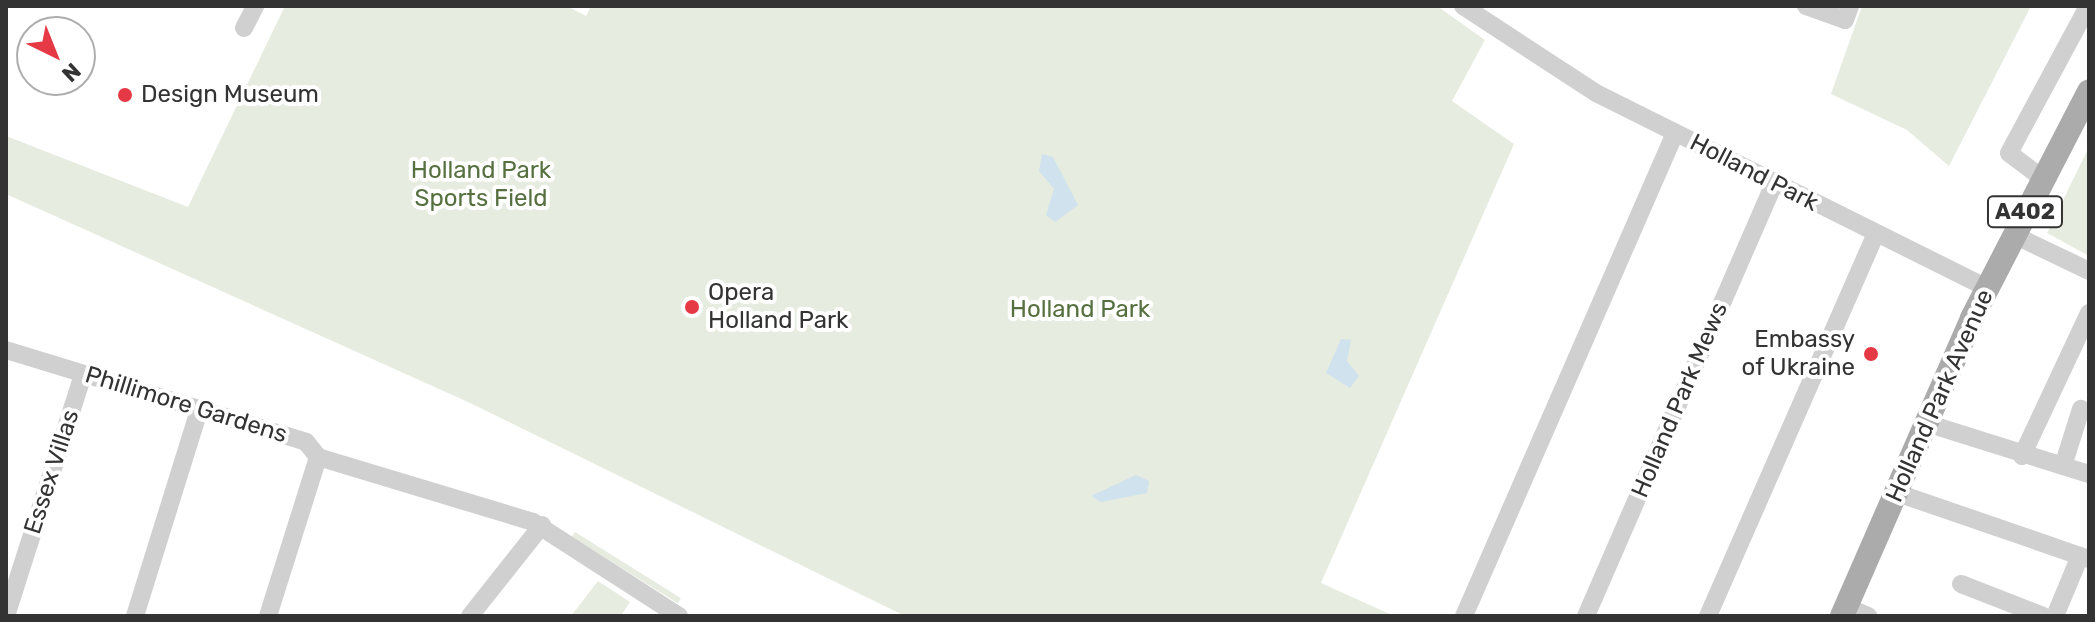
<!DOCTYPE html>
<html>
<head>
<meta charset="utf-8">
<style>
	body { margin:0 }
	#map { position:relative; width:2095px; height:622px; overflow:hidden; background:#fff; font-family:Rubik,sans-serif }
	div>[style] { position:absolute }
	.green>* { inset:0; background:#e6ecdf; transform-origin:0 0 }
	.water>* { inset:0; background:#cfe2ee }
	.minor>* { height:18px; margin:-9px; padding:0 9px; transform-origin:9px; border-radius:9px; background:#d0d0d0 }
	.major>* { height:24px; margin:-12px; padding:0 12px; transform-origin:12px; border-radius:12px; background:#ababab }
	.dots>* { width:22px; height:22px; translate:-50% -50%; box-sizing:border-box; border:4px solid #fff; border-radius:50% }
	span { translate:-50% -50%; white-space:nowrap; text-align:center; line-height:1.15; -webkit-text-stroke:8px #fff; paint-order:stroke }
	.shield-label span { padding:2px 6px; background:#fff; border:2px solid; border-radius:6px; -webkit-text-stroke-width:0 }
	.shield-label { font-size:22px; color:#333; font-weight:700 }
	.poi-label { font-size:24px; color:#333 }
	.left { translate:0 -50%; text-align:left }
	.right { translate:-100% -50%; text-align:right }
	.park-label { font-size:24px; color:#56703f }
	.street-label { font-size:24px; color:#333 }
	.frame { position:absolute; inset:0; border:8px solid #333; pointer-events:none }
	.north { position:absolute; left:16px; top:16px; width:80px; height:80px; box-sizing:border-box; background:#fff; border:2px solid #adadad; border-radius:50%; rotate:137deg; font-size:22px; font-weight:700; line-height:32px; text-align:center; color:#333 }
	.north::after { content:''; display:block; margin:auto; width:28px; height:36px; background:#e63946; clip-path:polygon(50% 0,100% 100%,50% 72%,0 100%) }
</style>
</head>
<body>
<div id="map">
	<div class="green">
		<i style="clip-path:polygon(285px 6px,567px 6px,586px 16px,591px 6px,1437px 6px,1485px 40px,1452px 101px,1514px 144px,1321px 583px,1394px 616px,905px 616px,468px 402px,6px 194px,6px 136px,188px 207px)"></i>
		<i style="clip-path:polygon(1862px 6px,2031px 6px,1949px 166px,1907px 130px,1831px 94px)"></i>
		<i style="clip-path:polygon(2089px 147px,2089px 256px,2047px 233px)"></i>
		<i style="left:575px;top:532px;width:125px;height:6px;rotate:32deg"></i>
		<i style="clip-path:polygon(598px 581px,630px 602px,621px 616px,571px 616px)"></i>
	</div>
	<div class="water">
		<i style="clip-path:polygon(1042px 154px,1053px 157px,1078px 205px,1055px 222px,1046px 215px,1054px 189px,1039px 171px)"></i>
		<i style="clip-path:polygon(1341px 339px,1351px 340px,1347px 361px,1359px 376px,1350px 388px,1326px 373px)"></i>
		<i style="clip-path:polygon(1136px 475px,1149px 481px,1147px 493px,1101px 502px,1091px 496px)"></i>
	</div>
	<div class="minor">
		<i style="left:1463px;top:6px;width:159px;rotate:33.2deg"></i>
		<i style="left:1596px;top:93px;width:437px;rotate:26.5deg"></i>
		<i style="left:1806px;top:6px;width:41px;rotate:19.7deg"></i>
		<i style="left:1845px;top:20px;width:15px;rotate:-70deg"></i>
		<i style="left:244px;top:28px;width:25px;rotate:-63deg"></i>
		<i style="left:2042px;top:178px;width:41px;rotate:-142.9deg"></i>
		<i style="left:2009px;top:153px;width:167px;rotate:-61.7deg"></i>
		<i style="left:2014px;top:235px;width:83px;rotate:25.6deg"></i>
		<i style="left:6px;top:350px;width:314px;rotate:17deg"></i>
		<i style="left:306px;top:442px;width:19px;rotate:51deg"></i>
		<i style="left:318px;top:457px;width:225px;rotate:16.8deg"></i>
		<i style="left:533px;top:522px;width:174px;rotate:32.8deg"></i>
		<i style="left:1926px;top:423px;width:171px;rotate:17.4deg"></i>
		<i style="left:2022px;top:456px;width:158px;rotate:-64.9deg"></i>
		<i style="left:2063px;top:466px;width:60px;rotate:-72.5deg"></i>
		<i style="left:1898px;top:487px;width:12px;rotate:48deg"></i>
		<i style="left:1906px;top:496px;width:194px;rotate:19deg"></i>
		<i style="left:1961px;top:584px;width:88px;rotate:21.3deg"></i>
		<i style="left:1847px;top:607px;width:23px;rotate:23deg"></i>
		<i style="left:6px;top:616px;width:254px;rotate:-72.3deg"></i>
		<i style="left:135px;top:616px;width:216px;rotate:-72.7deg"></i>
		<i style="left:268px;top:616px;width:167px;rotate:-72.5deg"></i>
		<i style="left:470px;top:616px;width:116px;rotate:-51.6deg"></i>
		<i style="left:1464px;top:616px;width:527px;rotate:-66.4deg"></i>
		<i style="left:1586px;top:616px;width:471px;rotate:-66.5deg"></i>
		<i style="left:1708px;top:616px;width:418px;rotate:-66.3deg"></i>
		<i style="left:2055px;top:616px;width:65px;rotate:-67.4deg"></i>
	</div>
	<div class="major">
		<i style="left:1842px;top:616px;width:325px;rotate:-66.4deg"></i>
		<i style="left:1972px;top:318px;width:255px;rotate:-62.7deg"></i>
	</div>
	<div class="dots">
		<i style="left:125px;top:95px;background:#e63946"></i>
		<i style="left:692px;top:307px;background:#e63946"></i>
		<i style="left:1871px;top:354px;background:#e63946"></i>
	</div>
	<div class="shield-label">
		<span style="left:2025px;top:212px">A402</span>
	</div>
	<div class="poi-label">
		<span class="left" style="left:141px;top:95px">Design Museum</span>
		<span class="left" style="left:708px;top:307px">Opera<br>Holland Park</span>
		<span class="right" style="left:1855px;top:354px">Embassy<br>of Ukraine</span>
	</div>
	<div class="park-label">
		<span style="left:481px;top:185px">Holland Park<br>Sports Field</span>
		<span style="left:1080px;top:310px">Holland Park</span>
	</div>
	<div class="street-label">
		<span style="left:1754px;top:173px;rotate:27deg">Holland Park</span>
		<span style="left:1940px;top:396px;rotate:-66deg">Holland Park Avenue</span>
		<span style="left:1680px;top:400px;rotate:-67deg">Holland Park Mews</span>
		<span style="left:186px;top:405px;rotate:17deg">Phillimore Gardens</span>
		<span style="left:52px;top:472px;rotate:-72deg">Essex Villas</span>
	</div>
	<div class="frame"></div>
	<div class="north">N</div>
</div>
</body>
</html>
